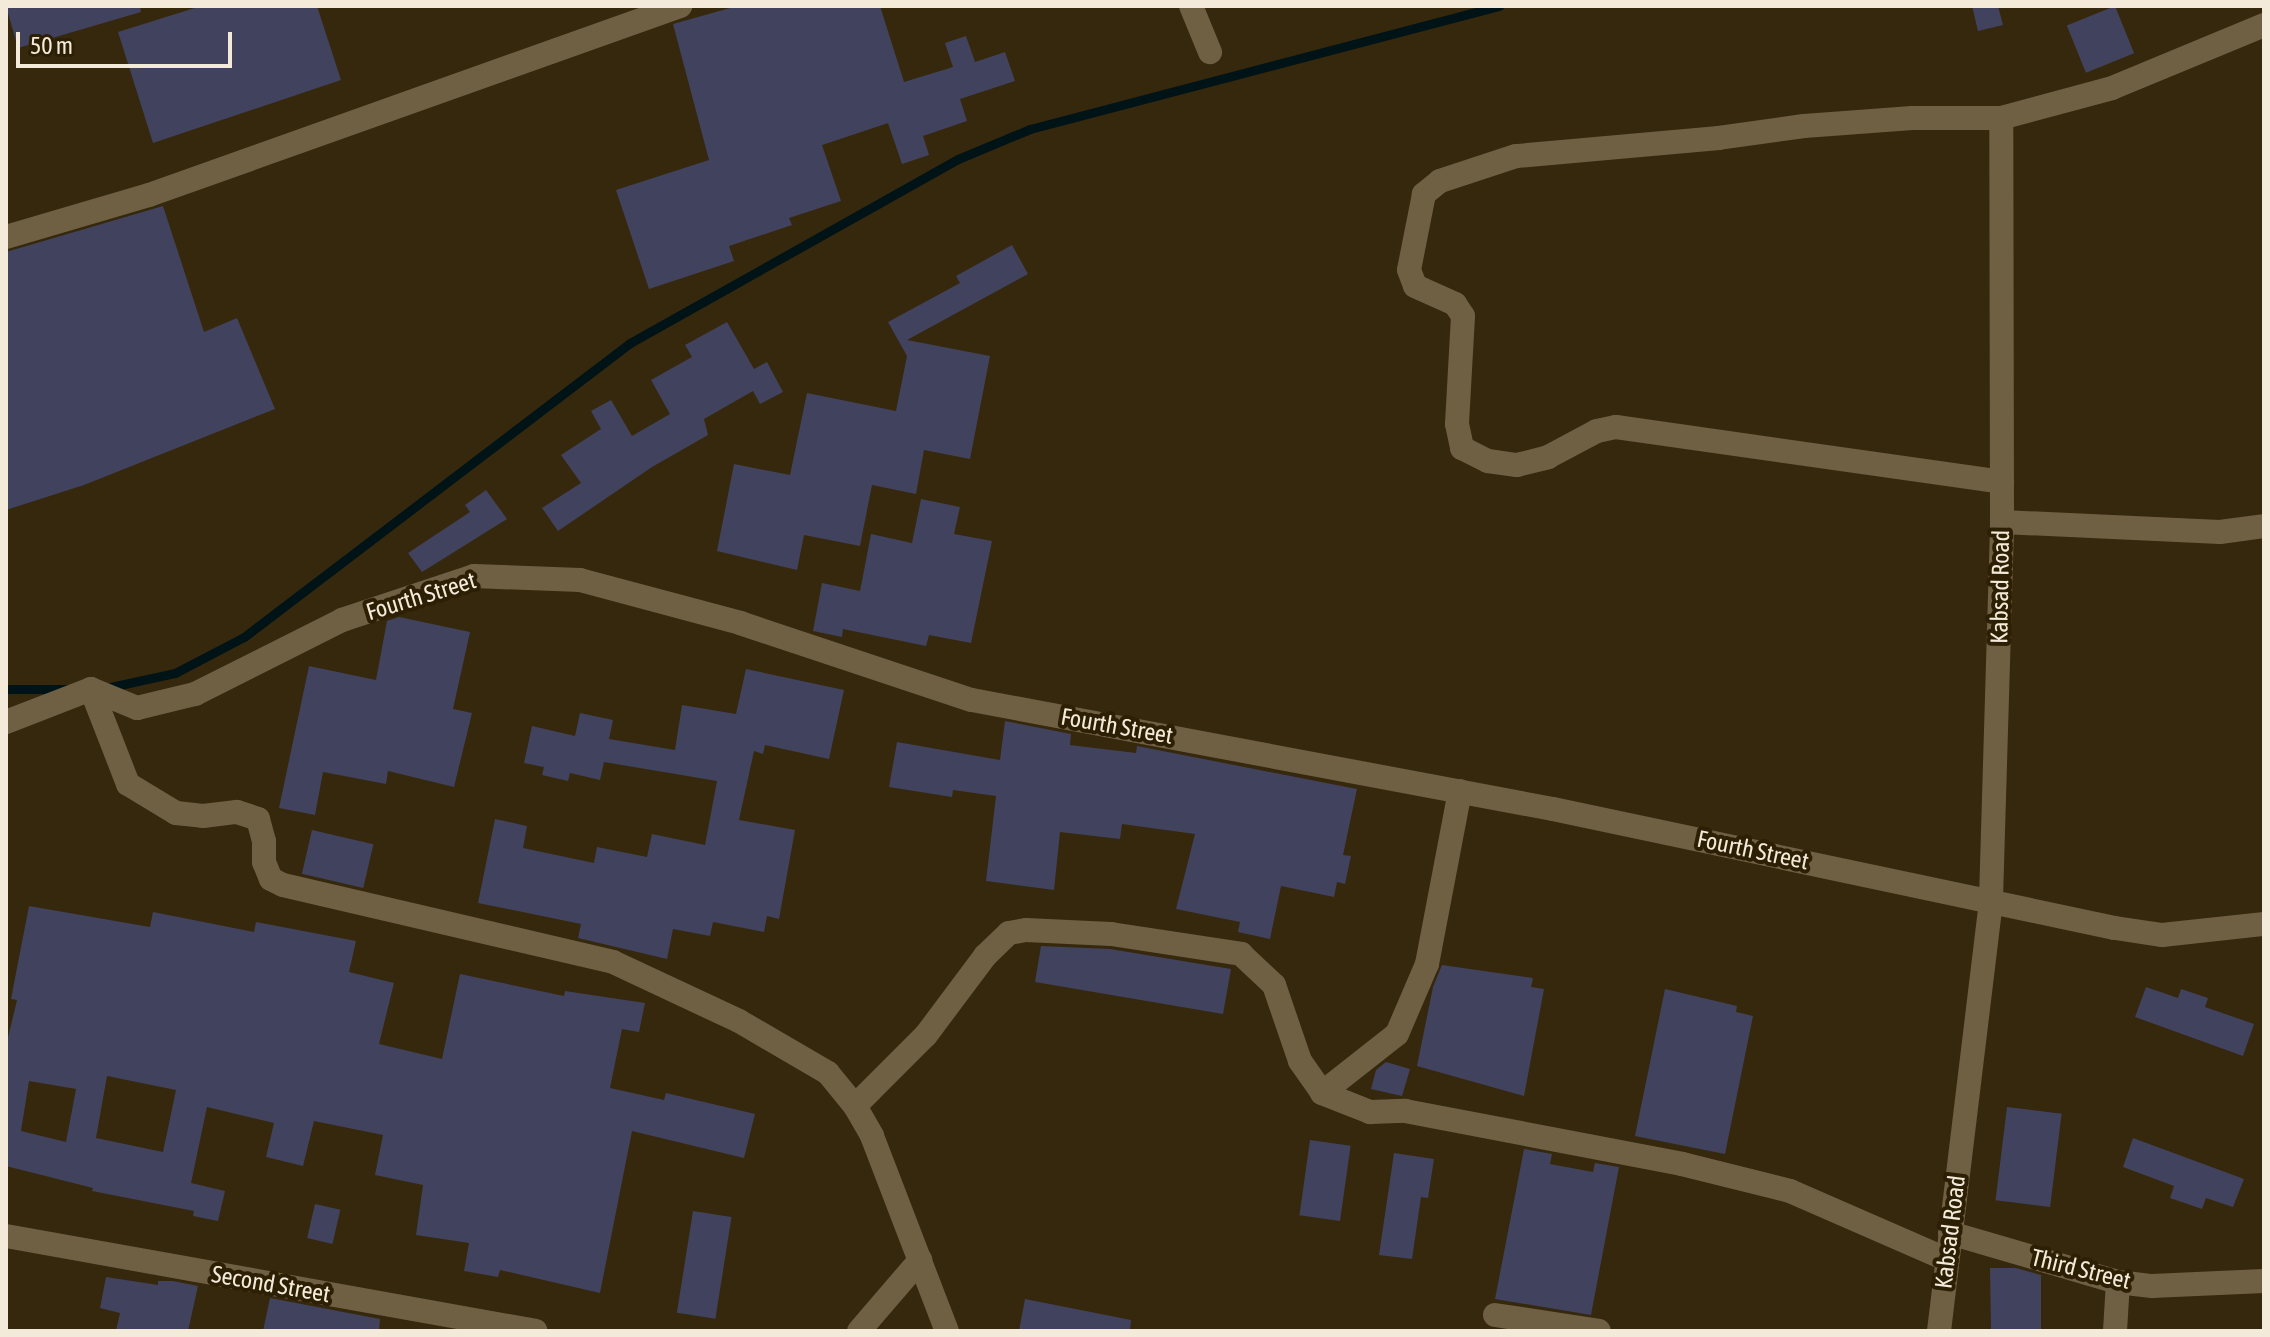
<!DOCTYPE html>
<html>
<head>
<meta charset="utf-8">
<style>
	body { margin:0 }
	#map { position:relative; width:2270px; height:1337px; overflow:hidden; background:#36280d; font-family:"Asap Condensed",sans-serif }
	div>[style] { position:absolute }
	.stream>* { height:9px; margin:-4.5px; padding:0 4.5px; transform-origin:4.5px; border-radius:4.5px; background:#001317 }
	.building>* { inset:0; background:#41425e; transform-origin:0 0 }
	.minor>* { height:24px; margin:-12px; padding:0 12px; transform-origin:12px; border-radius:12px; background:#6f6044 }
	span { translate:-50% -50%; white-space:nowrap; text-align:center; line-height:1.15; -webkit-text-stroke:8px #2c1f03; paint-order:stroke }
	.street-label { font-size:24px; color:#f3eada }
	.frame { position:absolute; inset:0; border:8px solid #f3eada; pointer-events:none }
	.scale { position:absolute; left:16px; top:32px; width:216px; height:36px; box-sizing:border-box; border:4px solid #f3eada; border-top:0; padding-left:10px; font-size:24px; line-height:28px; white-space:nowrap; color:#f3eada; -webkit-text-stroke:6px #2c1f03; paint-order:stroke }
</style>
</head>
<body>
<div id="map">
	<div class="stream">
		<i style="left:106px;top:688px;width:71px;rotate:-12.3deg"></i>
		<i style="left:175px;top:673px;width:78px;rotate:-27.6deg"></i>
		<i style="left:244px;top:637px;width:485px;rotate:-37.3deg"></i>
		<i style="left:630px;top:343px;width:376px;rotate:-29.3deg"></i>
		<i style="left:958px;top:159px;width:78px;rotate:-22.6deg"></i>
		<i style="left:1030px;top:129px;width:485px;rotate:-14.7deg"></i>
		<i style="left:6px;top:689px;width:61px"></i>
	</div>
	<div class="building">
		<i style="clip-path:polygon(6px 6px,140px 6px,141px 12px,18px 48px)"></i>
		<i style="clip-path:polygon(201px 6px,317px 6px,341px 80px,153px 143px,118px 32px)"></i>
		<i style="clip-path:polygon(737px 6px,880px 6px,904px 82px,953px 67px,945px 43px,966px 36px,975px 62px,1005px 52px,1015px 81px,960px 99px,967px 121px,923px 136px,929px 155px,902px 164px,888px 123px,822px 145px,841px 201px,789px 218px,792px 225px,729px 246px,734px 261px,649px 289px,616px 190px,709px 160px,673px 24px)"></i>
		<i style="clip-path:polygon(1972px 6px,1998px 6px,2003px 25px,1978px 31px)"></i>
		<i style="left:2115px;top:6px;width:51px;height:52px;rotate:68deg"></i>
		<i style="clip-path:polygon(163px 206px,204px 332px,237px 318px,275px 409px,84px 485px,6px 510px,6px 252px)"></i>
		<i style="clip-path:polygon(1012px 245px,1028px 274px,907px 340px,990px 356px,970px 459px,924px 450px,916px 494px,872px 485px,860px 546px,804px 535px,797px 570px,717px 551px,734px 464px,790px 475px,807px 393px,896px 411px,907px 356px,888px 322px,960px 283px,956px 276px)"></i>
		<i style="clip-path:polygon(727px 322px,754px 369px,767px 362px,783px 392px,760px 404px,753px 391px,704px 419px,708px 435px,652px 467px,558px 531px,542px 508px,581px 483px,561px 455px,601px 429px,591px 411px,611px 400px,632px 436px,670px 414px,651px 380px,692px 357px,685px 345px)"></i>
		<i style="clip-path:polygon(486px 490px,507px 519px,422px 572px,408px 553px,470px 512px,465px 505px)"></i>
		<i style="clip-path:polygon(921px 499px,960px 507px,954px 534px,992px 541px,971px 643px,929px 635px,926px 646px,843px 629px,842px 637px,813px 631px,822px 583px,860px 591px,871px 534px,912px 543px)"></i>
		<i style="clip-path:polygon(399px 617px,470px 632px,453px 709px,472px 713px,454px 787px,388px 771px,386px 784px,323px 772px,315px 815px,279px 808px,309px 666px,376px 680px,387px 621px)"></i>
		<i style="clip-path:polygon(746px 669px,844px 690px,829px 759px,765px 745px,763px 754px,754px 751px,739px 820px,795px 830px,779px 919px,767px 916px,764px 932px,713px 922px,710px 936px,673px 929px,667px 959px,578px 938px,581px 924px,478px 903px,495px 819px,527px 826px,523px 848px,594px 863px,597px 847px,647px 857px,652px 834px,705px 845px,717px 781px,604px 762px,600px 780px,570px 773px,568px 781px,542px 775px,544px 767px,524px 763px,532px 726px,575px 736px,580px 713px,613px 720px,609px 739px,675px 750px,682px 705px,736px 714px)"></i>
		<i style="clip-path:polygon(1005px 721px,1071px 734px,1070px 745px,1136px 753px,1137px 746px,1357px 789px,1343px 855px,1351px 856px,1345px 884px,1337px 882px,1334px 897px,1281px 886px,1270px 939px,1238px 932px,1240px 922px,1176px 909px,1195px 834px,1122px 824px,1120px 839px,1060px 832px,1054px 890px,986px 881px,996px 796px,953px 790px,952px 797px,889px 787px,897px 742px,1000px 760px)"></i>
		<i style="left:312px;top:830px;width:63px;height:45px;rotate:13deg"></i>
		<i style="clip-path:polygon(evenodd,29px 906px,150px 927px,153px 912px,254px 932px,256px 922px,356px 941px,349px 972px,394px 983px,379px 1044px,442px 1059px,460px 974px,564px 996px,565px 991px,645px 1003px,639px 1032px,622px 1029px,610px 1088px,664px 1100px,666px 1093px,755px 1114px,744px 1158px,632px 1131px,600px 1293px,500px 1270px,498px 1277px,464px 1271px,469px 1243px,416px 1235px,423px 1185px,375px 1175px,383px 1135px,314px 1121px,303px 1166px,266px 1157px,274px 1123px,207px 1107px,191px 1183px,225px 1191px,218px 1221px,193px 1216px,194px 1211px,92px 1191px,93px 1188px,6px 1166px,6px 1046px,17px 1000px,11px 999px,29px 906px,107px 1076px,176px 1090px,163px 1152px,96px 1138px,107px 1076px,29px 906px,29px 1081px,76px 1089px,66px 1142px,21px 1131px,29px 1081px)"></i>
		<i style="clip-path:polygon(1041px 946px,1110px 949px,1231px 969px,1223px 1014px,1035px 982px)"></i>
		<i style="clip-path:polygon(1442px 965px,1533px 978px,1531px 987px,1544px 989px,1524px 1096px,1417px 1066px,1433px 987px)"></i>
		<i style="clip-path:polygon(2146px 987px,2178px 998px,2181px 989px,2208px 998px,2205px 1007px,2254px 1024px,2243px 1056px,2135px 1017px)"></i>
		<i style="clip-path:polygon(1665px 989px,1737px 1006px,1736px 1012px,1753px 1016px,1725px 1154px,1635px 1136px)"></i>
		<i style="clip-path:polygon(1386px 1062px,1410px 1069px,1402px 1096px,1371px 1089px,1376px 1070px)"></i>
		<i style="left:2007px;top:1107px;width:55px;height:94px;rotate:7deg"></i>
		<i style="clip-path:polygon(2133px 1138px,2244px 1179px,2233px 1207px,2206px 1198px,2202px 1209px,2170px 1198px,2174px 1186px,2123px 1167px)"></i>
		<i style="left:1310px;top:1140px;width:41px;height:76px;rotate:8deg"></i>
		<i style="clip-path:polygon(1524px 1149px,1552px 1154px,1550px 1164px,1593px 1172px,1595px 1163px,1619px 1167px,1591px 1315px,1495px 1299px)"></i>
		<i style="clip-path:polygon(1394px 1153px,1434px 1159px,1428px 1198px,1421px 1197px,1412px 1259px,1379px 1255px)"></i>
		<i style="left:315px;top:1204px;width:26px;height:35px;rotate:13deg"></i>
		<i style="left:693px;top:1211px;width:39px;height:103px;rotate:9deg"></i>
		<i style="clip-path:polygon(1990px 1268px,2016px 1268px,2041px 1275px,2041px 1331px,1991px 1331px)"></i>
		<i style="clip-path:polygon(106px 1277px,158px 1285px,158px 1281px,173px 1281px,198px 1286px,188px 1331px,116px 1331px,120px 1313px,100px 1308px)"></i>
		<i style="clip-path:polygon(270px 1298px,380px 1319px,379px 1331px,263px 1331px)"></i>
		<i style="clip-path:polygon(1025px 1299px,1131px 1320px,1130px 1331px,1019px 1331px)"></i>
	</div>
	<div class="minor">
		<i style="left:1191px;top:6px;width:50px;rotate:67.6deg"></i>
		<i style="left:2001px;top:118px;width:89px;rotate:180deg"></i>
		<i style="left:1912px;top:118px;width:108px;rotate:175.8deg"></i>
		<i style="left:1804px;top:126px;width:86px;rotate:172deg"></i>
		<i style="left:1719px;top:138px;width:204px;rotate:174.9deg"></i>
		<i style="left:1516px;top:156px;width:80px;rotate:161.8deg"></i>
		<i style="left:1440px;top:181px;width:21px;rotate:141deg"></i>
		<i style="left:1424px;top:194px;width:77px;rotate:101.2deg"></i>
		<i style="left:1409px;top:270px;width:17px;rotate:69deg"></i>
		<i style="left:1415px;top:286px;width:44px;rotate:24.2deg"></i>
		<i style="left:1455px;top:304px;width:14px;rotate:56deg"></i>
		<i style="left:1463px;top:316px;width:108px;rotate:93.2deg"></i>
		<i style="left:1457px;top:424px;width:25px;rotate:78deg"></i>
		<i style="left:1462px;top:448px;width:29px;rotate:27deg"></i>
		<i style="left:1488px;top:461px;width:29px;rotate:8deg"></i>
		<i style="left:1517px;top:465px;width:32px;rotate:-14deg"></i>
		<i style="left:1548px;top:457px;width:55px;rotate:-28deg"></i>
		<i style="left:1597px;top:431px;width:19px;rotate:-12deg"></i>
		<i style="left:1616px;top:427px;width:390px;rotate:8.1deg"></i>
		<i style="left:6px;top:237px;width:149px;rotate:-16.4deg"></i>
		<i style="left:149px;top:195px;width:564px;rotate:-19.59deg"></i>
		<i style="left:2002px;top:522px;width:218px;rotate:2.6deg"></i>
		<i style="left:2220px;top:532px;width:44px;rotate:-7.8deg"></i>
		<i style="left:91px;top:689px;width:102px;rotate:68.7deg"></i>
		<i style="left:128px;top:784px;width:56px;rotate:31.1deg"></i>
		<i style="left:176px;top:813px;width:27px;rotate:6deg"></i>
		<i style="left:203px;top:816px;width:34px;rotate:-7deg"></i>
		<i style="left:237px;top:812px;width:22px;rotate:18deg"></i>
		<i style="left:258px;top:819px;width:23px;rotate:75deg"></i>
		<i style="left:264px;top:841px;width:21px;rotate:90deg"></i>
		<i style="left:264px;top:862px;width:18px;rotate:68deg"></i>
		<i style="left:271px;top:879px;width:13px;rotate:27deg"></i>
		<i style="left:283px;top:885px;width:339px;rotate:13.1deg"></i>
		<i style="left:613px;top:962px;width:139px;rotate:25.1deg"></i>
		<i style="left:739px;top:1021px;width:103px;rotate:30.3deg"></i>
		<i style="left:828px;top:1073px;width:43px;rotate:50.7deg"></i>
		<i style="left:855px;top:1106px;width:34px;rotate:60deg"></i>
		<i style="left:872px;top:1136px;width:209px;rotate:69deg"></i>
		<i style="left:6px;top:722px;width:91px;rotate:-21.2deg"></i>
		<i style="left:91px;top:689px;width:50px;rotate:22.4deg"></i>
		<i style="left:137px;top:708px;width:60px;rotate:-13.6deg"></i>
		<i style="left:195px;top:694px;width:165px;rotate:-26.7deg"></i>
		<i style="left:342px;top:620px;width:139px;rotate:-18.4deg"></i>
		<i style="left:474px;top:576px;width:106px;rotate:2.2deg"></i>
		<i style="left:580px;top:580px;width:166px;rotate:15deg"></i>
		<i style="left:740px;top:623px;width:244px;rotate:18.4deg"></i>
		<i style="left:972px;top:700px;width:591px;rotate:10.63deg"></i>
		<i style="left:1553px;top:809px;width:574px;rotate:11.96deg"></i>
		<i style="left:2115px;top:928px;width:48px;rotate:8.5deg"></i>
		<i style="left:2162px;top:935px;width:103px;rotate:-6.2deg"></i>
		<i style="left:1322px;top:1093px;width:95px;rotate:-38.2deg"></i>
		<i style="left:1397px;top:1034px;width:76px;rotate:-66.8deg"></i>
		<i style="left:1427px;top:964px;width:176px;rotate:-79.2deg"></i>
		<i style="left:855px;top:1106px;width:100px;rotate:-45deg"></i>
		<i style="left:926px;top:1035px;width:99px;rotate:-53.2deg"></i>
		<i style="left:985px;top:956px;width:33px;rotate:-44deg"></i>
		<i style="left:1009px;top:933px;width:17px;rotate:-10deg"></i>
		<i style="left:1026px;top:930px;width:85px;rotate:2.7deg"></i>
		<i style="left:1111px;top:934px;width:132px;rotate:8.7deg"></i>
		<i style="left:1241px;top:954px;width:45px;rotate:43.2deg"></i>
		<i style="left:1274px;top:985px;width:80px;rotate:71.1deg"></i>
		<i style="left:1300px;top:1061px;width:39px;rotate:55deg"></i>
		<i style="left:1322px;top:1093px;width:52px;rotate:21.6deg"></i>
		<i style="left:1370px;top:1112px;width:35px;rotate:-2deg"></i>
		<i style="left:1405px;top:1111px;width:282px;rotate:10.8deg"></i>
		<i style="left:1682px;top:1164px;width:111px;rotate:14deg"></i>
		<i style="left:1790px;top:1191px;width:170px;rotate:23.6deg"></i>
		<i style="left:1950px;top:1233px;width:175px;rotate:16.3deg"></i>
		<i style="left:2118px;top:1282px;width:34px;rotate:7deg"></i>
		<i style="left:2152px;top:1286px;width:112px;rotate:-2.6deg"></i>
		<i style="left:6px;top:1236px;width:538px;rotate:10.16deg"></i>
		<i style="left:1495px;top:1315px;width:105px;rotate:8.7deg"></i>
		<i style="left:859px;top:1331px;width:94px;rotate:-49.3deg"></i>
		<i style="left:1939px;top:1331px;width:435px;rotate:-83.1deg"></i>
		<i style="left:1991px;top:899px;width:377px;rotate:-88.3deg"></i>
		<i style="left:2002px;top:522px;width:404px;rotate:-90.1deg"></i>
		<i style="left:2001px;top:118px;width:115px;rotate:-15.1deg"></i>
		<i style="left:2112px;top:88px;width:165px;rotate:-22.5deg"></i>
		<i style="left:2115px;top:1331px;width:49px;rotate:-86.5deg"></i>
	</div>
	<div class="street-label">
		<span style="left:2000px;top:587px;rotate:-89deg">Kabsad Road</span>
		<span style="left:421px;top:596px;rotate:-17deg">Fourth Street</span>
		<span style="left:1117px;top:726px;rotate:10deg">Fourth Street</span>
		<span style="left:1753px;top:850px;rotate:12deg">Fourth Street</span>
		<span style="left:1950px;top:1232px;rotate:-83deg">Kabsad Road</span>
		<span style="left:2081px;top:1269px;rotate:14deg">Third Street</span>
		<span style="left:271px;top:1284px;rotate:10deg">Second Street</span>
	</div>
	<div class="frame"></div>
	<div class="scale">50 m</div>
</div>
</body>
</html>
